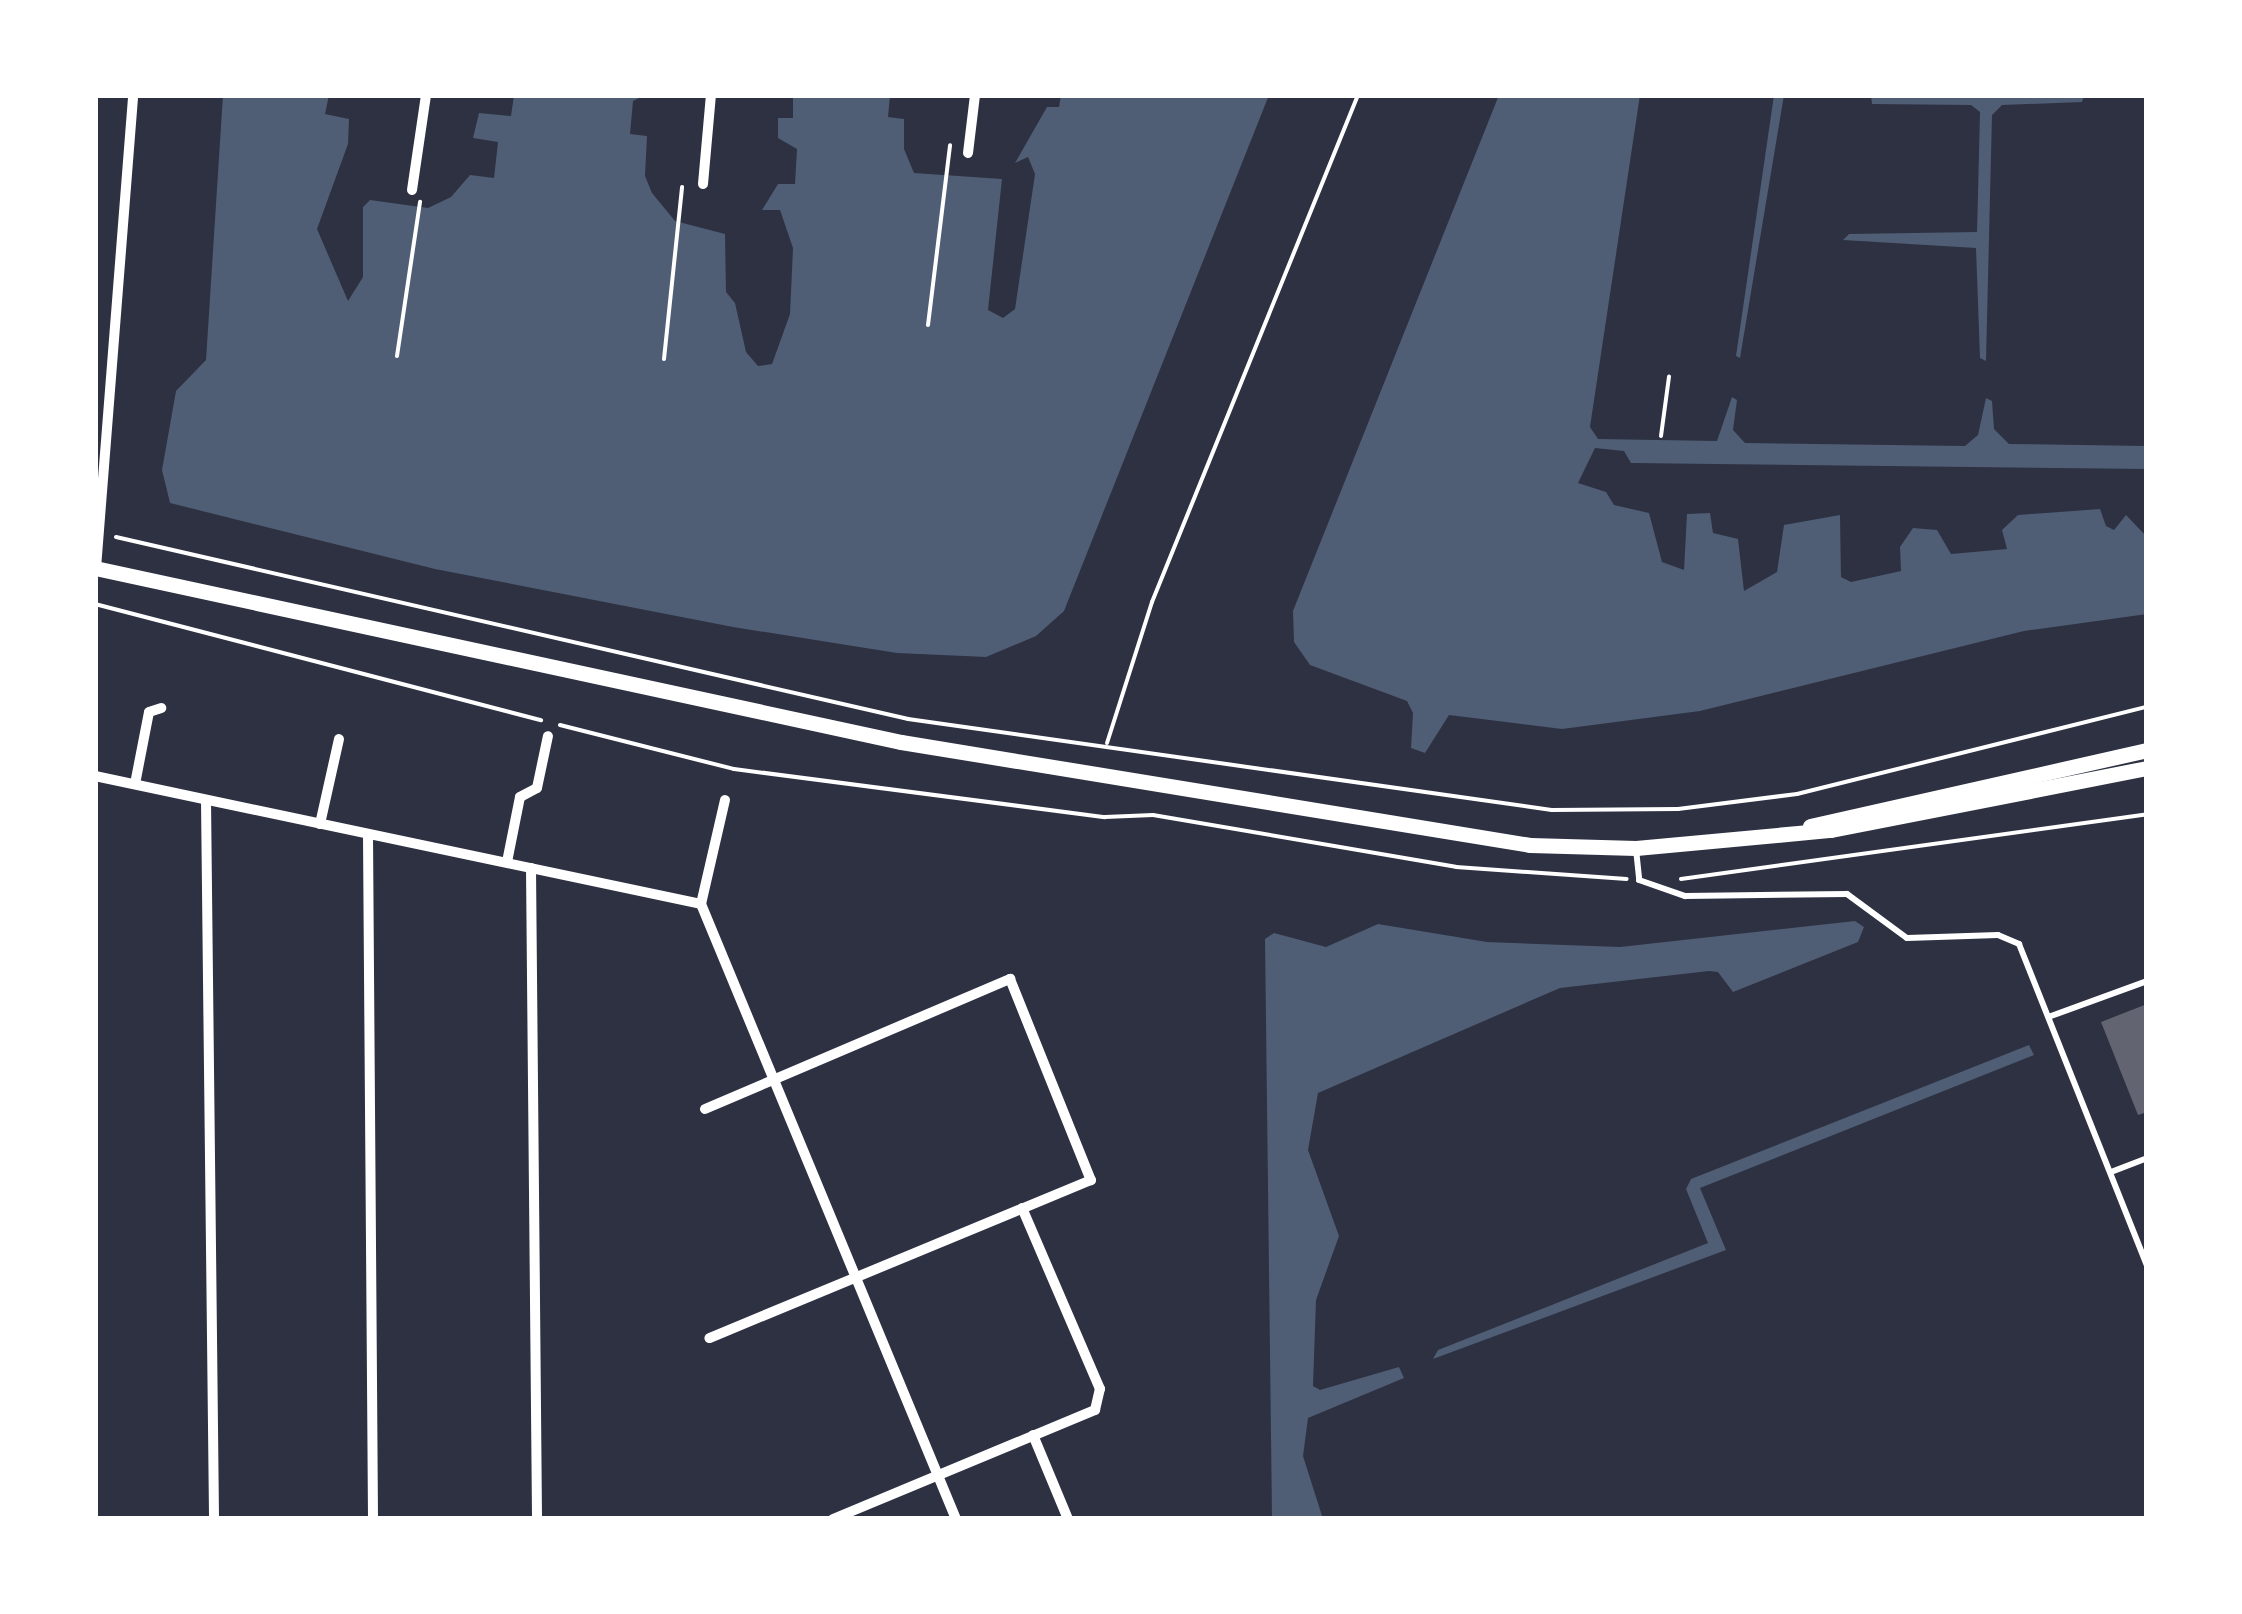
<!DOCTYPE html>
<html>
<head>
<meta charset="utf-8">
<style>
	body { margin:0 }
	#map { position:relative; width:2242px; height:1614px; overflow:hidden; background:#2d3142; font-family:"IBM Plex Sans",sans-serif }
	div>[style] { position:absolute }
	.water>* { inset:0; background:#4f5d75 }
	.building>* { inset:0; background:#626471 }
	.path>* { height:4px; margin:-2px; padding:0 2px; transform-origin:2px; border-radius:2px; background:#fff }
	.service>* { height:6px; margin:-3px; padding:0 3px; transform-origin:3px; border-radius:3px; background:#fff }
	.minor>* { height:10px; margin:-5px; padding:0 5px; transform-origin:5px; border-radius:5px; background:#fff }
	.tertiary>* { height:15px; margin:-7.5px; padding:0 7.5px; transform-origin:7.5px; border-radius:7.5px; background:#fff }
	span { translate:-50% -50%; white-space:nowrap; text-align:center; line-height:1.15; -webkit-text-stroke:8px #fff; paint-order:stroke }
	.frame { position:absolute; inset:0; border:98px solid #fff; pointer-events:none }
</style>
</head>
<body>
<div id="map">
	<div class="water">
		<i style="clip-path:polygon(223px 95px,329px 95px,325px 114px,349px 119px,348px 144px,317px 229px,348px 301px,363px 277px,363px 207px,370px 200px,428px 208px,451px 197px,470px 175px,494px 178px,498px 142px,473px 138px,479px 113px,511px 116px,514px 95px,645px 95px,633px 101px,630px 134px,647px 136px,645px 176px,652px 193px,675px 221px,725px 234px,726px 292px,735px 303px,746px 352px,758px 366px,772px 364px,790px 314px,793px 248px,780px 210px,762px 210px,778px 184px,795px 184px,797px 149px,778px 138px,778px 118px,793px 118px,793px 95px,890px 95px,888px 117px,904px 119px,904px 149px,914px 173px,1002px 179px,988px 310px,1003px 318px,1015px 309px,1035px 174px,1028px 157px,1015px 163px,1047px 107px,1059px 107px,1061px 95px,1269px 95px,1064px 611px,1036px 636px,986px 657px,897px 653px,733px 627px,435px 569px,170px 503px,162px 470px,176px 391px,206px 360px)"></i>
		<i style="clip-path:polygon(1499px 95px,1640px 95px,1590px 427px,1598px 439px,1717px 441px,1732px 397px,1737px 400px,1733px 430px,1745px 443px,1965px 446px,1978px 435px,1986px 398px,1992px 401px,1994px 429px,2009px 444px,2147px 446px,2147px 469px,1631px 463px,1624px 451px,1595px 448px,1578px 483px,1606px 492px,1614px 505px,1649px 513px,1662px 562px,1684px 570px,1687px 514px,1710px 513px,1713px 533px,1738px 539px,1744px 591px,1777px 572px,1784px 525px,1840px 515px,1841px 577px,1851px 582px,1901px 571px,1900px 547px,1913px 528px,1937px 530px,1951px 554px,2007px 549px,2002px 530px,2018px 515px,2100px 509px,2106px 526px,2114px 530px,2126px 515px,2147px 537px,2147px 614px,2024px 631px,1700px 711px,1562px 729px,1449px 715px,1425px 753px,1411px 748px,1413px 713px,1407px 701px,1310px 665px,1294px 642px,1293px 611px)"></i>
		<i style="clip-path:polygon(1774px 95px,1784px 95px,1740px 358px,1736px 356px)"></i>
		<i style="clip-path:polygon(1871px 95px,2084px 95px,2082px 102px,2002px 105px,1992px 115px,1986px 361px,1980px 358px,1976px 248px,1843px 240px,1849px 234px,1977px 232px,1980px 112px,1971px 105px,1872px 104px)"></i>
		<i style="clip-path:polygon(1855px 921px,1864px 927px,1858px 942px,1733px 992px,1718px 972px,1709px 971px,1560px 988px,1318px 1093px,1308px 1150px,1339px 1236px,1316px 1300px,1313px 1386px,1320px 1390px,1399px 1367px,1404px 1378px,1308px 1418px,1303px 1456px,1323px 1519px,1272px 1519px,1265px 939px,1274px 933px,1326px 947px,1378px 924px,1487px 942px,1620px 947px)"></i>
		<i style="clip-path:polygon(2029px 1045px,2034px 1055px,1700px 1188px,1726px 1250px,1433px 1359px,1438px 1350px,1708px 1243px,1686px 1189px,1691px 1179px)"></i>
	</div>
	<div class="building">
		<i style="clip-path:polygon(2147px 1004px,2147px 1112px,2138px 1115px,2101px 1022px)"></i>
	</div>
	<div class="path">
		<i style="left:928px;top:325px;width:181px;rotate:-83deg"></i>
		<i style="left:397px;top:356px;width:156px;rotate:-81.5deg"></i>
		<i style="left:664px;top:359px;width:173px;rotate:-84deg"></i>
		<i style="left:1661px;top:436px;width:60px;rotate:-82.3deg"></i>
		<i style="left:116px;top:537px;width:813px;rotate:12.94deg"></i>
		<i style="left:908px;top:719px;width:650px;rotate:8.04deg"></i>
		<i style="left:1552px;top:810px;width:126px;rotate:-0.5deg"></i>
		<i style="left:1678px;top:809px;width:120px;rotate:-7.2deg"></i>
		<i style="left:1797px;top:794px;width:361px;rotate:-14deg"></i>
		<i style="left:95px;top:604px;width:461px;rotate:14.6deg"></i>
		<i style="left:560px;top:725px;width:179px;rotate:14.2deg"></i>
		<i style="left:734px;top:769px;width:374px;rotate:7.4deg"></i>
		<i style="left:1105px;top:817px;width:48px;rotate:-2.4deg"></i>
		<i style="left:1153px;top:815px;width:307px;rotate:9.7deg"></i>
		<i style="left:1456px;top:867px;width:171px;rotate:4deg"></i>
		<i style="left:1107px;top:743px;width:148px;rotate:-72.3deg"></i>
		<i style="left:1152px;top:602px;width:547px;rotate:-67.89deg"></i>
		<i style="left:1681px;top:879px;width:471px;rotate:-7.9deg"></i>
	</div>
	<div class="service">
		<i style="left:1636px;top:849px;width:31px;rotate:84deg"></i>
		<i style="left:1639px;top:880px;width:49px;rotate:19.2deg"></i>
		<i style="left:1685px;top:896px;width:162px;rotate:-0.7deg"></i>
		<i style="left:1847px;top:894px;width:74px;rotate:36.3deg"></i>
		<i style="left:1907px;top:938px;width:91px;rotate:-1.9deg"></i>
		<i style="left:1998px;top:935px;width:23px;rotate:23deg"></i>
		<i style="left:2019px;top:944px;width:347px;rotate:68.3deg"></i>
		<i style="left:2051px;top:1016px;width:102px;rotate:-20deg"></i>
		<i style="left:2111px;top:1172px;width:39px;rotate:-21deg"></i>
	</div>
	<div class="minor">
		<i style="left:968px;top:153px;width:58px;rotate:-83.1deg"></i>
		<i style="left:703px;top:184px;width:89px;rotate:-84.9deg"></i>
		<i style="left:412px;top:190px;width:96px;rotate:-81.6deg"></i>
		<i style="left:96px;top:568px;width:474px;rotate:-85.5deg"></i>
		<i style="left:95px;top:776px;width:619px;rotate:11.93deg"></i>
		<i style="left:135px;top:784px;width:73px;rotate:-79deg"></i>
		<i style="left:149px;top:712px;width:13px;rotate:-18deg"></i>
		<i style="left:206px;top:800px;width:719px;rotate:89.36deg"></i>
		<i style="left:725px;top:800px;width:107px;rotate:103deg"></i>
		<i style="left:701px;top:904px;width:666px;rotate:67.48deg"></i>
		<i style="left:320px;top:824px;width:87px;rotate:-77.4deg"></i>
		<i style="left:368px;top:835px;width:684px;rotate:89.58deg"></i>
		<i style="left:507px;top:862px;width:66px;rotate:-78.7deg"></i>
		<i style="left:520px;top:797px;width:19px;rotate:-28deg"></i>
		<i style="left:537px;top:788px;width:53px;rotate:-78.1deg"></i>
		<i style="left:531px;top:868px;width:651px;rotate:89.47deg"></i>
		<i style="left:705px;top:1109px;width:332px;rotate:-23.1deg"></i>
		<i style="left:1010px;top:979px;width:217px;rotate:68.1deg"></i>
		<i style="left:1091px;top:1180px;width:413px;rotate:157.5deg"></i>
		<i style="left:1033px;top:1435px;width:91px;rotate:67.4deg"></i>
		<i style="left:833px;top:1519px;width:284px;rotate:-22.6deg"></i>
		<i style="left:1095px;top:1410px;width:22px;rotate:-77deg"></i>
		<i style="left:1100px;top:1389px;width:197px;rotate:-113.3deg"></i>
	</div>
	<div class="tertiary">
		<i style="left:95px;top:568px;width:825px;rotate:12.18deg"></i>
		<i style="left:901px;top:742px;width:637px;rotate:9.3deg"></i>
		<i style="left:1530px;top:845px;width:106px;rotate:1.6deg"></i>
		<i style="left:1636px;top:848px;width:196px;rotate:-5.3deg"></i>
		<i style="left:1831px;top:830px;width:322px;rotate:-11.1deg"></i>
		<i style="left:1810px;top:826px;width:345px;rotate:-12.7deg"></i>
	</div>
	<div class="frame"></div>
</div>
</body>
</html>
